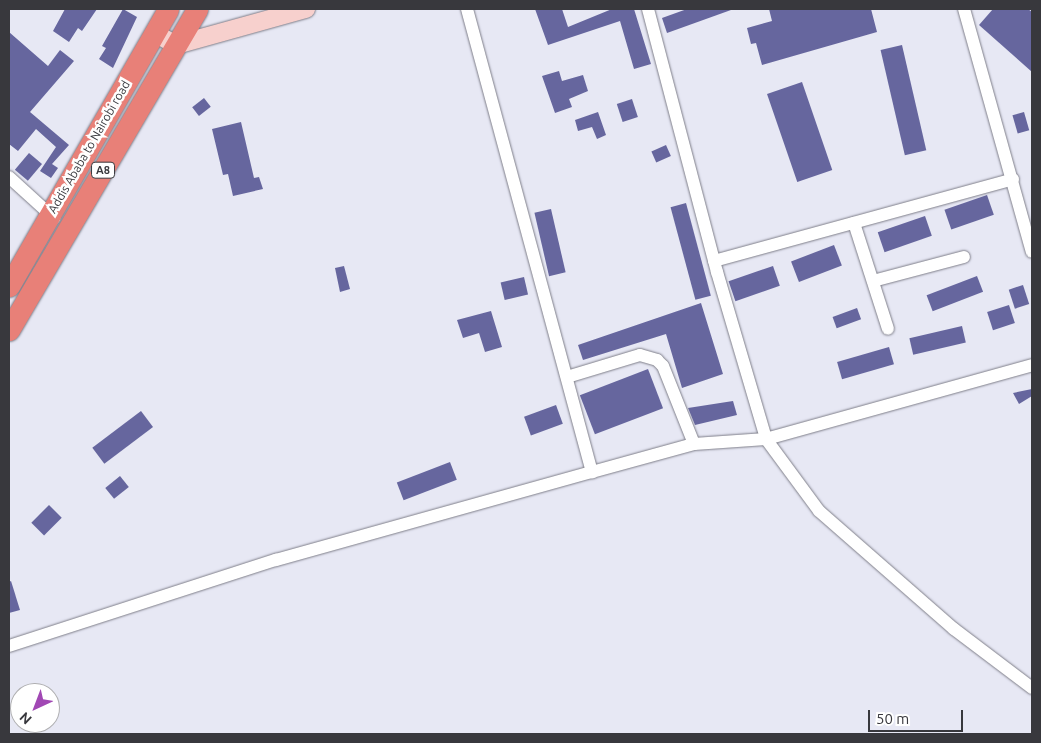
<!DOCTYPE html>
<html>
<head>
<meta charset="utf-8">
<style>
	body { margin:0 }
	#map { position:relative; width:1041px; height:743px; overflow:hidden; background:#e7e8f4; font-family:Ubuntu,sans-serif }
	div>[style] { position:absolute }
	.building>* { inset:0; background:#66669e; transform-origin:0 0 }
	.roads { filter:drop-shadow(0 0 1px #7e7e89) drop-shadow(0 0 1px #7e7e89) }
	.minor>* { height:12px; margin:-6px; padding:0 6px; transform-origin:6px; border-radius:6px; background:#fff }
	.secondary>* { height:18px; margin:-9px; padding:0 9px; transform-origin:9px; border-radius:9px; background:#f7d0cd }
	.trunk>* { height:21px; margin:-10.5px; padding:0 10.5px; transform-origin:10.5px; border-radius:10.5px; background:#e88078 }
	span { translate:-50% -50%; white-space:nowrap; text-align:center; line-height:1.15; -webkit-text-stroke:5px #fff; paint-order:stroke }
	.shield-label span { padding:1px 4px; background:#fff; border:1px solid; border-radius:4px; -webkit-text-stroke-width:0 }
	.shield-label { font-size:11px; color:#38383d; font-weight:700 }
	.street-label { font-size:12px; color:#38383d }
	.frame { position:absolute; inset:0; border:10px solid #38383d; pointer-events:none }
	.north { position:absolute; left:10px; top:683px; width:50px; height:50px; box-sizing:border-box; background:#fff; border:1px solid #afafb1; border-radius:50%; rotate:223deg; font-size:14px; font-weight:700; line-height:20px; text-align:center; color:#38383d }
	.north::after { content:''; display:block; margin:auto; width:18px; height:22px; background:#a148b4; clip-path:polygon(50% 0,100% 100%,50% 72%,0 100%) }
	.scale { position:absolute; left:868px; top:710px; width:95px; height:22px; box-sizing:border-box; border:2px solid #38383d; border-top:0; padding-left:6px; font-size:15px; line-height:18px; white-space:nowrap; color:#38383d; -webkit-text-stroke:4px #fff; paint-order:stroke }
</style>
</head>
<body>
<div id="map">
	<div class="building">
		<i style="clip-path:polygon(65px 9px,97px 9px,82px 31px,78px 28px,69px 42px,53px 31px)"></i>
		<i style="clip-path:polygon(123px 9px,137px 17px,113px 68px,99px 59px,106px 48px,102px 46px)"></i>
		<i style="clip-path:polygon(535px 9px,562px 9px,568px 27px,612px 9px,634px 9px,651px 64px,634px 69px,620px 21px,548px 45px)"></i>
		<i style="clip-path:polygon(687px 9px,730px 9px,731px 10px,667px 33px,662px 18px)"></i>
		<i style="clip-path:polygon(769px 9px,871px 9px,877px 32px,762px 65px,756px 43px,751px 44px,747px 28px,772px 21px)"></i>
		<i style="clip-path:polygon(993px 9px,1028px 9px,1032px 12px,1032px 72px,979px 25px)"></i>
		<i style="clip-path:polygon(9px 32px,48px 66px,60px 50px,74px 61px,30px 112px,69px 145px,52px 164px,58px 168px,51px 178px,40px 171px,56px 147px,36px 129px,18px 151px,9px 144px)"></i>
		<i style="left:902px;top:45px;width:108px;height:22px;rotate:77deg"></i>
		<i style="clip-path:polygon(559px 71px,562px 81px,583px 75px,588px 91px,569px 99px,572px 107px,555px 113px,542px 76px)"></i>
		<i style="left:802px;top:82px;width:93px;height:37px;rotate:71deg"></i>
		<i style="left:204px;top:98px;width:11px;height:15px;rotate:52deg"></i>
		<i style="left:632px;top:99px;width:19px;height:16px;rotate:72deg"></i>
		<i style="clip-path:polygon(598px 112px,606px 135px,597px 139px,592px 127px,578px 131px,575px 120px)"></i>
		<i style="left:1024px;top:112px;width:19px;height:12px;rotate:74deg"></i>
		<i style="clip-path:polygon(241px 122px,254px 178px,259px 177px,263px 189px,233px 196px,228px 174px,223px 175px,212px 129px)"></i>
		<i style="left:666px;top:145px;width:12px;height:16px;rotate:66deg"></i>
		<i style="left:29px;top:153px;width:17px;height:22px;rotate:40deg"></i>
		<i style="left:987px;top:195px;width:21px;height:45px;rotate:71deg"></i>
		<i style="left:686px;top:203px;width:96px;height:16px;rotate:75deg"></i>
		<i style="left:551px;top:209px;width:65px;height:17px;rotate:77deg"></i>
		<i style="left:925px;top:216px;width:21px;height:50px;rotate:71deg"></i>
		<i style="left:834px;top:245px;width:22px;height:46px;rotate:69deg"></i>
		<i style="clip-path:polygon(344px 266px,350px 289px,340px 292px,335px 268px)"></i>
		<i style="left:773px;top:266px;width:21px;height:47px;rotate:71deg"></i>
		<i style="left:977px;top:276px;width:17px;height:54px;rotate:69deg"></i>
		<i style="left:524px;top:277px;width:18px;height:24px;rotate:77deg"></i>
		<i style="left:1023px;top:285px;width:20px;height:15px;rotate:72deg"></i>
		<i style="clip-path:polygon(701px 303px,723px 374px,682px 388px,666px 334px,583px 360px,578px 345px)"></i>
		<i style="left:1009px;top:305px;width:19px;height:23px;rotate:72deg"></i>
		<i style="left:857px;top:308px;width:12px;height:26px;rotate:70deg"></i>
		<i style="clip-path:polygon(491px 311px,502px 347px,485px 352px,479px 333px,463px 338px,457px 320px)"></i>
		<i style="left:962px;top:326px;width:17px;height:54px;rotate:77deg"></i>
		<i style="left:889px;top:347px;width:18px;height:54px;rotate:74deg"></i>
		<i style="left:648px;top:369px;width:42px;height:73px;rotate:69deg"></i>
		<i style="clip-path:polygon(1032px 389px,1032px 396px,1019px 404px,1013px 393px)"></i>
		<i style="clip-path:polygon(733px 401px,737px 415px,695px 425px,688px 408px)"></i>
		<i style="left:556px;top:405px;width:20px;height:34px;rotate:70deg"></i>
		<i style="left:141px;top:411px;width:20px;height:61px;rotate:53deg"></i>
		<i style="left:450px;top:462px;width:19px;height:57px;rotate:69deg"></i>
		<i style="left:120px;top:476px;width:14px;height:19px;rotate:51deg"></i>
		<i style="left:49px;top:505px;width:18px;height:25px;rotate:45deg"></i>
		<i style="clip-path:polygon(11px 581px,20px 610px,9px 613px,9px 582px)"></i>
	</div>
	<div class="roads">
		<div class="minor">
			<i style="left:467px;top:9px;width:480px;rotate:74.9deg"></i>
			<i style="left:648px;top:9px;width:272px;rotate:75.3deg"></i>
			<i style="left:717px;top:272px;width:174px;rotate:73.6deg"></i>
			<i style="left:766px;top:439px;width:89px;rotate:53.6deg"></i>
			<i style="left:819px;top:511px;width:179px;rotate:41.2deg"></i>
			<i style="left:954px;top:629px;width:98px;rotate:37.1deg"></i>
			<i style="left:964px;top:9px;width:252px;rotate:74.4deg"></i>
			<i style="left:9px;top:177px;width:61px;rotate:42.3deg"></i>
			<i style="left:854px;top:223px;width:111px;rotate:72.2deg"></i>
			<i style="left:714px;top:261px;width:310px;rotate:-15.3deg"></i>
			<i style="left:873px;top:281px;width:94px;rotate:-14.8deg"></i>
			<i style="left:567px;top:377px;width:76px;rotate:-16.8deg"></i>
			<i style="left:640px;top:355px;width:18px;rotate:16deg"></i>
			<i style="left:657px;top:360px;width:8px;rotate:45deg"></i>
			<i style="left:663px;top:366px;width:84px;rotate:68.3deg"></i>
			<i style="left:9px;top:646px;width:281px;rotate:-17.9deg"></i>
			<i style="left:276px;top:560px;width:328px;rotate:-15.6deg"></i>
			<i style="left:592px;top:472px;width:106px;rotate:-15.4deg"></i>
			<i style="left:694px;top:444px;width:72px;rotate:-4deg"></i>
			<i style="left:766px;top:439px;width:276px;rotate:-15.5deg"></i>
		</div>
		<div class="secondary">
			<i style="left:155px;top:33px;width:24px;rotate:30deg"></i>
			<i style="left:176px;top:45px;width:135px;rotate:-15.5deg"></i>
		</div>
		<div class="trunk">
			<i style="left:9px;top:286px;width:319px;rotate:-60.1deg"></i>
			<i style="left:9px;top:330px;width:372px;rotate:-59.6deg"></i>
		</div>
	</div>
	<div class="shield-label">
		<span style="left:103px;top:170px">A8</span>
	</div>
	<div class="street-label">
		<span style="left:89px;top:147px;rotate:-60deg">Addis Ababa to Nairobi road</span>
	</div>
	<div class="frame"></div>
	<div class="north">N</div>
	<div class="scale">50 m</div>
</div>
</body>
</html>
